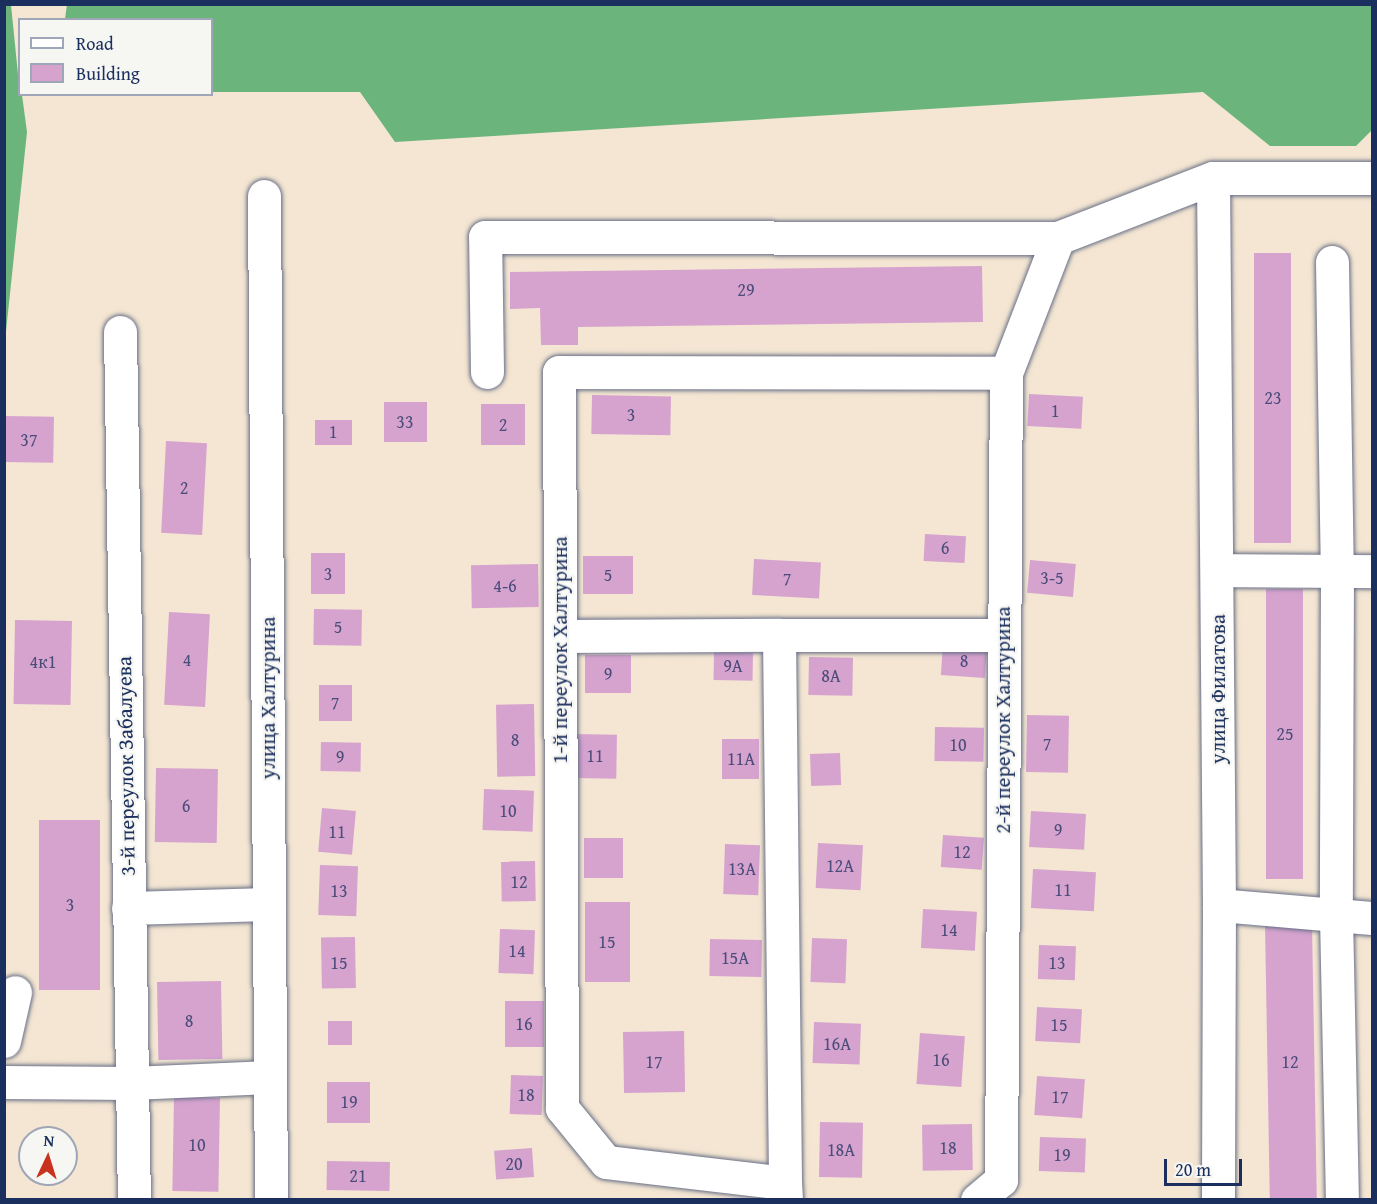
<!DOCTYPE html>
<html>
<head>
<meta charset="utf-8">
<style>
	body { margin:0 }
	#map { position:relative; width:1377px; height:1204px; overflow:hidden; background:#f4e6d2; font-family:"Gentium Book Plus",serif }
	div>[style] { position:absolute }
	.forest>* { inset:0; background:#6bb57d }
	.building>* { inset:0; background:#d6a3cf; transform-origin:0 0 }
	.roads { filter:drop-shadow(0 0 2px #676f87) drop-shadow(0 0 2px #676f87) }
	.minor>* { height:33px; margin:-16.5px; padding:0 16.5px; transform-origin:16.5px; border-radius:16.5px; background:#fff }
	span { translate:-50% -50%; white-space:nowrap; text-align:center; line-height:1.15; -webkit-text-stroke:4.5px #f6f6f2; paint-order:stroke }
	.number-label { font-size:18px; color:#4a4c7a }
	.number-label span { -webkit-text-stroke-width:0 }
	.street-label { font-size:21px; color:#1b2f5e }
	.frame { position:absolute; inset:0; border:6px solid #1b2f5e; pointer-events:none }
	.legend { position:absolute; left:18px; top:18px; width:195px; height:78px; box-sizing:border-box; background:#f6f6f2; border:2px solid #9ea6b7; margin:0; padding:8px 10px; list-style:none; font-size:18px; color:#1b2f5e }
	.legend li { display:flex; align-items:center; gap:12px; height:30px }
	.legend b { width:30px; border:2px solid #9ea6b7 }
	.north { position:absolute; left:18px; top:1126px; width:60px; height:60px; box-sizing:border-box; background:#f6f6f2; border:2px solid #9ea6b7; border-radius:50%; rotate:4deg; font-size:16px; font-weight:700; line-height:24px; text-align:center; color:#1b2f5e }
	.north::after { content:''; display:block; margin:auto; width:21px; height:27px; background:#c8321e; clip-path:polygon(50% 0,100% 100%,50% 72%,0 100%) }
	.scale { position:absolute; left:1164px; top:1159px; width:78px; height:27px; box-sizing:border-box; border:3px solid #1b2f5e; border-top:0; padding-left:8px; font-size:18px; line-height:21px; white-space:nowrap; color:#1b2f5e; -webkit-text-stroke:4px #f6f6f2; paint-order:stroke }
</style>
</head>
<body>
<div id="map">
	<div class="forest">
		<i style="clip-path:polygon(67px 4px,1372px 5px,1372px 130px,1356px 146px,1270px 146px,1203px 92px,395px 142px,360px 92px,212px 92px,212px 20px,65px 19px)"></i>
		<i style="clip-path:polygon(4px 5px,11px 5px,20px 94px,22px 95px,27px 132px,5px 341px)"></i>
	</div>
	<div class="building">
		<i style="left:1254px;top:253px;width:37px;height:290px"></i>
		<i style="clip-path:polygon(982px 266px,983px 322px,578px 327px,578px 345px,541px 345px,540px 308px,510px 309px,510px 272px)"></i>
		<i style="left:1029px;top:394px;width:54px;height:32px;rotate:3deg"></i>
		<i style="left:592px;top:395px;width:79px;height:39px;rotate:1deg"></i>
		<i style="left:384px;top:402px;width:43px;height:40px"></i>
		<i style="left:481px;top:404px;width:44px;height:41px"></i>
		<i style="left:4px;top:416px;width:50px;height:46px;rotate:1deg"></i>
		<i style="left:315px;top:420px;width:37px;height:25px"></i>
		<i style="left:166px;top:441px;width:41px;height:92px;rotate:3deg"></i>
		<i style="left:925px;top:534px;width:41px;height:27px;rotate:3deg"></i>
		<i style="left:311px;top:553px;width:34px;height:41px"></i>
		<i style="left:583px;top:556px;width:50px;height:38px"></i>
		<i style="left:754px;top:559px;width:67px;height:36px;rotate:3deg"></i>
		<i style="left:1030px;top:560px;width:46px;height:33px;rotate:5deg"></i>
		<i style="left:538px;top:564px;width:43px;height:67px;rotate:89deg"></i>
		<i style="left:1266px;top:589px;width:37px;height:290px"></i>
		<i style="left:314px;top:609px;width:48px;height:36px;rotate:1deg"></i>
		<i style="left:169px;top:612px;width:41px;height:93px;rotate:3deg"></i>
		<i style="left:15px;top:620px;width:57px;height:84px;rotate:1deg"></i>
		<i style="left:943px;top:644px;width:44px;height:31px;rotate:4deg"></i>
		<i style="left:714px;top:652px;width:39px;height:28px;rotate:1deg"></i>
		<i style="left:585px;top:655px;width:46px;height:38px"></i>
		<i style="left:809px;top:657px;width:44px;height:38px;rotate:1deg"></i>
		<i style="left:319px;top:685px;width:33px;height:36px"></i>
		<i style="left:534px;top:704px;width:72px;height:38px;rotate:89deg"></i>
		<i style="left:1027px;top:715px;width:42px;height:57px;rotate:1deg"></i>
		<i style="left:935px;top:727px;width:49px;height:34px;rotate:1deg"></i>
		<i style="left:574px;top:734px;width:43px;height:44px;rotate:1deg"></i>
		<i style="left:722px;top:739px;width:37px;height:40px"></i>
		<i style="left:321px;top:742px;width:40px;height:29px;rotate:1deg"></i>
		<i style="left:840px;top:753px;width:32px;height:30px;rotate:88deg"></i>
		<i style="left:156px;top:768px;width:62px;height:74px;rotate:1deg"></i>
		<i style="left:484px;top:789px;width:50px;height:41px;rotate:2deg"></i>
		<i style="left:322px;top:808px;width:34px;height:44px;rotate:5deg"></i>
		<i style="left:1031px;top:811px;width:55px;height:36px;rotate:3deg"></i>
		<i style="left:100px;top:820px;width:170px;height:61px;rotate:90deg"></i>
		<i style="left:943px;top:835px;width:41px;height:32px;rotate:4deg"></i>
		<i style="left:584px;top:838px;width:39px;height:40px"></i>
		<i style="left:818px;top:843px;width:45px;height:45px;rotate:3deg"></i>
		<i style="left:725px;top:844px;width:35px;height:50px;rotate:2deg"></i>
		<i style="left:535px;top:861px;width:40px;height:34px;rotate:89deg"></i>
		<i style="left:320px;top:865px;width:38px;height:50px;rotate:2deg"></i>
		<i style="left:1033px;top:869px;width:63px;height:39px;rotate:3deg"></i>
		<i style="left:585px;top:902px;width:45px;height:80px"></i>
		<i style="left:923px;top:909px;width:54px;height:39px;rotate:3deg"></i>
		<i style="left:1312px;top:924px;width:276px;height:47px;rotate:89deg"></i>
		<i style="left:500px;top:929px;width:35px;height:44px;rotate:2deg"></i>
		<i style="left:355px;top:937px;width:51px;height:34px;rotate:89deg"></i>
		<i style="left:812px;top:938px;width:35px;height:44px;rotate:2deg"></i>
		<i style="left:710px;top:939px;width:52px;height:37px;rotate:1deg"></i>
		<i style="left:1039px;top:945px;width:37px;height:34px;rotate:2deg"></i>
		<i style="left:221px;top:981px;width:78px;height:64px;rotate:89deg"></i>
		<i style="left:505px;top:1001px;width:39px;height:46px"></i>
		<i style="left:1037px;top:1007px;width:45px;height:34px;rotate:3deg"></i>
		<i style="left:328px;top:1021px;width:24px;height:24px"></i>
		<i style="left:814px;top:1022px;width:47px;height:41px;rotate:2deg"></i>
		<i style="left:684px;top:1031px;width:61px;height:61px;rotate:89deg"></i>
		<i style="left:920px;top:1033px;width:45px;height:51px;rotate:4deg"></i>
		<i style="left:511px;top:1075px;width:32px;height:39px;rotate:2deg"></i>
		<i style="left:1037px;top:1076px;width:48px;height:39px;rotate:4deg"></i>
		<i style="left:327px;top:1082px;width:43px;height:41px"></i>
		<i style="left:174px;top:1097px;width:46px;height:94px;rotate:1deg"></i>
		<i style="left:820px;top:1122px;width:43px;height:55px;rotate:1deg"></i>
		<i style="left:972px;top:1124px;width:46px;height:50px;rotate:89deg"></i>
		<i style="left:1040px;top:1137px;width:46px;height:34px;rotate:2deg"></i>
		<i style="left:532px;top:1148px;width:29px;height:38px;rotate:86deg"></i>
		<i style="left:327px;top:1161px;width:63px;height:29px;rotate:1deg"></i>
	</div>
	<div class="roads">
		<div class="minor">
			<i style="left:1213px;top:178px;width:727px;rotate:89.53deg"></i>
			<i style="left:1219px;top:905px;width:295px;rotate:90.2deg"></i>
			<i style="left:264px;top:196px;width:1004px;rotate:89.6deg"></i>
			<i style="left:1332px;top:262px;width:309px;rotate:89.1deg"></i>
			<i style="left:1337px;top:571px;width:345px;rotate:90.2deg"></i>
			<i style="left:1336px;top:916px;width:284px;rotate:88.8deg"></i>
			<i style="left:120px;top:332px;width:868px;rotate:89.08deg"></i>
			<i style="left:487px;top:372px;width:135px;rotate:-90.8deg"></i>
			<i style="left:485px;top:237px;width:573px;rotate:0.1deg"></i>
			<i style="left:1058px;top:238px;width:166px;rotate:-21.2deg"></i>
			<i style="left:1213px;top:178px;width:159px"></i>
			<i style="left:1217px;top:570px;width:155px;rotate:0.4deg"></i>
			<i style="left:779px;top:635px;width:225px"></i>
			<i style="left:561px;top:636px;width:218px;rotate:-0.3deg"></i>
			<i style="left:779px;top:635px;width:548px;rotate:89.37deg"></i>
			<i style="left:1219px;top:905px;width:154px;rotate:4.9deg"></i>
			<i style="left:128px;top:908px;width:141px;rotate:-1.6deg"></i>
			<i style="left:4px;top:1041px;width:50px;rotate:-77.3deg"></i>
			<i style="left:4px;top:1082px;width:127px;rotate:0.5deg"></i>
			<i style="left:131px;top:1083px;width:139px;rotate:-2.5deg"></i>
			<i style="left:786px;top:1200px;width:17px;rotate:-93deg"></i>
			<i style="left:785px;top:1183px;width:180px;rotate:-173.3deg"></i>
			<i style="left:606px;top:1162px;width:70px;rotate:-129.2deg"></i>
			<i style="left:562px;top:1108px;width:736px;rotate:-90.23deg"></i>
			<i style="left:559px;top:372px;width:447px;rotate:0.1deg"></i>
			<i style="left:977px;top:1200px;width:31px;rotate:-40deg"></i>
			<i style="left:1001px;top:1180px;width:807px;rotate:-89.65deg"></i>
			<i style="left:1006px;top:373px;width:145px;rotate:-68.9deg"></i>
		</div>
	</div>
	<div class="number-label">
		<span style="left:746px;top:290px">29</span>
		<span style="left:1273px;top:398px">23</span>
		<span style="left:1055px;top:411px">1</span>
		<span style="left:631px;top:415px">3</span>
		<span style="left:405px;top:422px">33</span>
		<span style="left:503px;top:425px">2</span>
		<span style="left:333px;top:432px">1</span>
		<span style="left:29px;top:440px">37</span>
		<span style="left:184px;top:488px">2</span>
		<span style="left:945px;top:548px">6</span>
		<span style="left:328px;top:574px">3</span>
		<span style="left:608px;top:575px">5</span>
		<span style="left:1052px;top:578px">3-5</span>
		<span style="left:787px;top:579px">7</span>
		<span style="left:505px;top:586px">4-6</span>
		<span style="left:338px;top:627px">5</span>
		<span style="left:187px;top:660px">4</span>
		<span style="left:964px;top:661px">8</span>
		<span style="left:43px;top:662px">4к1</span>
		<span style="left:733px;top:666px">9А</span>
		<span style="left:608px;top:674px">9</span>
		<span style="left:831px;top:676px">8А</span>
		<span style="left:335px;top:703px">7</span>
		<span style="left:1285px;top:734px">25</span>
		<span style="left:515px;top:740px">8</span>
		<span style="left:1047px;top:744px">7</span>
		<span style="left:958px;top:745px">10</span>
		<span style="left:595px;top:756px">11</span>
		<span style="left:340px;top:757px">9</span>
		<span style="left:741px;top:759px">11А</span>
		<span style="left:186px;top:806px">6</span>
		<span style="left:508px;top:811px">10</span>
		<span style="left:1058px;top:830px">9</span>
		<span style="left:337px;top:832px">11</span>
		<span style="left:962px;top:852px">12</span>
		<span style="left:840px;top:866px">12А</span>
		<span style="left:742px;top:869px">13А</span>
		<span style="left:519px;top:882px">12</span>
		<span style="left:1063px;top:890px">11</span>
		<span style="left:339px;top:891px">13</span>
		<span style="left:70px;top:905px">3</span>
		<span style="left:949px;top:930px">14</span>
		<span style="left:607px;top:942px">15</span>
		<span style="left:517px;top:951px">14</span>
		<span style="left:735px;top:958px">15А</span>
		<span style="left:339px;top:963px">15</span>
		<span style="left:1057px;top:963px">13</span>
		<span style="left:189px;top:1021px">8</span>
		<span style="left:524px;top:1024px">16</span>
		<span style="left:1059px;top:1025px">15</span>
		<span style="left:837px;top:1044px">16А</span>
		<span style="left:941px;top:1060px">16</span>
		<span style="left:654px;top:1062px">17</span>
		<span style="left:1290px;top:1062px">12</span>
		<span style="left:526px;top:1095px">18</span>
		<span style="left:1060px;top:1097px">17</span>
		<span style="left:349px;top:1102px">19</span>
		<span style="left:197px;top:1145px">10</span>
		<span style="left:948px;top:1148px">18</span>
		<span style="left:841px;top:1150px">18А</span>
		<span style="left:1062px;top:1155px">19</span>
		<span style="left:514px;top:1164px">20</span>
		<span style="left:358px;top:1176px">21</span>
	</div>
	<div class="street-label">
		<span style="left:560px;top:650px;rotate:-90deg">1-й переулок Халтурина</span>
		<span style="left:1218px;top:689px;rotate:-90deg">улица Филатова</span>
		<span style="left:268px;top:698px;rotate:-90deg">улица Халтурина</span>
		<span style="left:1003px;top:720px;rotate:-90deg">2-й переулок Халтурина</span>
		<span style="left:126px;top:766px;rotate:-91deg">3-й переулок Забалуева</span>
	</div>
	<div class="frame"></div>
	<ul class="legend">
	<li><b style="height:8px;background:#fff"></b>Road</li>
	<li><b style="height:16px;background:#d6a3cf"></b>Building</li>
	</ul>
	<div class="north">N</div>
	<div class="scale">20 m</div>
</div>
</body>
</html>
